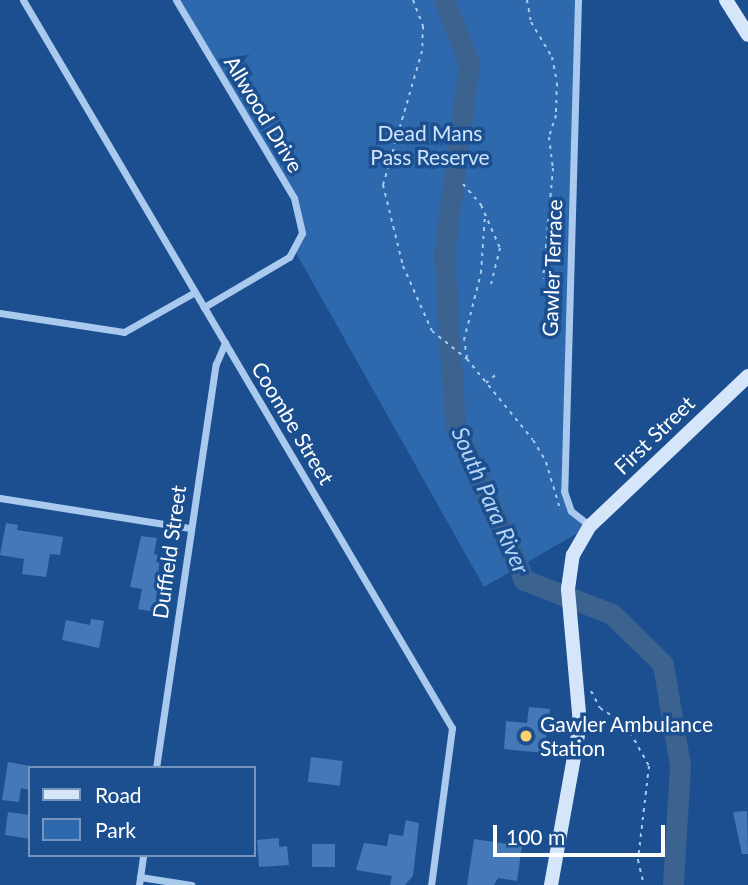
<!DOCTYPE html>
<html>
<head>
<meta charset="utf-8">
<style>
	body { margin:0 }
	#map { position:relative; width:748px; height:885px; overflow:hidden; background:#1b4f8f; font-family:Lato,sans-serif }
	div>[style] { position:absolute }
	.green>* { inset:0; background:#2e69ad }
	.river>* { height:21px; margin:-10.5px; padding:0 10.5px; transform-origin:10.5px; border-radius:10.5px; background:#3c6290 }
	.building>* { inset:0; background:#4478b7; transform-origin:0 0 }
	.path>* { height:2px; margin-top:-1px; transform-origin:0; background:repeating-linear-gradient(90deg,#a9c9ee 0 3.5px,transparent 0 8.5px) }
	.street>* { height:7px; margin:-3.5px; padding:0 3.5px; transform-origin:3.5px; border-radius:3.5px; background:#a9c9ee }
	.secondary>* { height:14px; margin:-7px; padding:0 7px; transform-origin:7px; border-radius:7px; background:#d6e6fa }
	.dots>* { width:19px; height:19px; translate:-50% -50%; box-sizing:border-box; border:4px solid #1b4f8f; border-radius:50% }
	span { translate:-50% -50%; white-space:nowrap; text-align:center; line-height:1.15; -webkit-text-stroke:7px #1b4f8f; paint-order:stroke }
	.street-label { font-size:21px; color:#fff }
	.park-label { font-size:21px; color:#cfe3fa }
	.poi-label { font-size:21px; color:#fff }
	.left { translate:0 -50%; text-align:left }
	.water-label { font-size:23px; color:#b5d3f5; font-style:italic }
	.legend { position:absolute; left:28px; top:766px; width:228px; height:91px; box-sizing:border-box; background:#1b4f8f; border:2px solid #7695bc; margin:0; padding:9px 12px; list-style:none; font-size:21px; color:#fff }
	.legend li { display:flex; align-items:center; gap:14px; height:35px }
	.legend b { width:35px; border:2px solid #7695bc }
	.scale { position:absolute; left:493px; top:825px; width:172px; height:32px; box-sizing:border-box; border:4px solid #fff; border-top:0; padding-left:9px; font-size:21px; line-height:24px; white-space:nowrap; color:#fff; -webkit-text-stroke:5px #1b4f8f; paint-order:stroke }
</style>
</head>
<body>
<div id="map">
	<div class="green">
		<i style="clip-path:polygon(176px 0,578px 0,564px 491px,571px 511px,590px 526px,484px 587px,295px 251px,302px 232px,299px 212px)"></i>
	</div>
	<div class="river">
		<i style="left:444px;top:0;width:68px;rotate:68.4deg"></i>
		<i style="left:469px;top:63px;width:193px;rotate:97.5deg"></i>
		<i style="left:444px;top:254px;width:171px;rotate:86.3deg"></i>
		<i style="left:455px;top:425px;width:170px;rotate:66deg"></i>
		<i style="left:524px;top:580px;width:94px;rotate:21.1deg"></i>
		<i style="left:612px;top:614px;width:71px;rotate:44.4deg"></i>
		<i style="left:663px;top:664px;width:103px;rotate:80.5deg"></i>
		<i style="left:680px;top:766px;width:119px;rotate:93.4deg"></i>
	</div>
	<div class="building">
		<i style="clip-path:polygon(6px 523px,18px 525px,17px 530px,63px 537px,60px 555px,50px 554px,46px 577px,22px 574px,24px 559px,0 555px)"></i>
		<i style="clip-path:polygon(141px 536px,157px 538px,154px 554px,160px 555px,155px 612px,138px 609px,142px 589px,130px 587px)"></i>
		<i style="clip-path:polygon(91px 619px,104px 621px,99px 648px,62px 640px,66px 620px,90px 625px)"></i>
		<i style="clip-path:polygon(529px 707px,550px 709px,544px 753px,504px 749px,506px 721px,527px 723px)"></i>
		<i style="left:311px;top:757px;width:32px;height:25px;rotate:7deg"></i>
		<i style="clip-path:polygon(8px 762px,30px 766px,30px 790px,21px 788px,19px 802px,2px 800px)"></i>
		<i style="clip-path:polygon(747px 811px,748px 854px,742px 854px,733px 812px)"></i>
		<i style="clip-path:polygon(8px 812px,30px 815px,30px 839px,5px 835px)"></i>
		<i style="clip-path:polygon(406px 820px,419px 823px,413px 876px,405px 885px,390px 885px,392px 876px,356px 870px,364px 843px,387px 846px,389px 834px,403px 836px)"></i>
		<i style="clip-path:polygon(279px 838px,279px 847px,287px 846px,289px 865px,259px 867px,257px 840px)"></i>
		<i style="clip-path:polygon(474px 839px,522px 846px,517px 881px,498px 878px,494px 885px,467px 885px)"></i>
		<i style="left:312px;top:844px;width:23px;height:23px"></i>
	</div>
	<div class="path">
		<i style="left:413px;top:0;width:28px;rotate:69deg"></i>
		<i style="left:423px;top:26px;width:25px;rotate:92deg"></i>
		<i style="left:422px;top:51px;width:140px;rotate:106.2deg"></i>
		<i style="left:383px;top:185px;width:83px;rotate:76.1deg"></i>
		<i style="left:403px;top:266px;width:71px;rotate:66deg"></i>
		<i style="left:432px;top:331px;width:45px;rotate:38.7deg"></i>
		<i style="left:467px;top:359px;width:104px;rotate:50.8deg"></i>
		<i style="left:533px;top:440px;width:26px;rotate:59deg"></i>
		<i style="left:546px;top:462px;width:49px;rotate:73.4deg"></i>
		<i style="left:527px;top:0;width:22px;rotate:80deg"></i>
		<i style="left:531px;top:22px;width:41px;rotate:59deg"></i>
		<i style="left:552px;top:57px;width:26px;rotate:79deg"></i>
		<i style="left:557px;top:83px;width:32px;rotate:92deg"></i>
		<i style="left:556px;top:115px;width:23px;rotate:108deg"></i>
		<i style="left:549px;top:137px;width:31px;rotate:83deg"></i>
		<i style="left:553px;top:168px;width:111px;rotate:95.1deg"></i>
		<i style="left:463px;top:184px;width:28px;rotate:49deg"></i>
		<i style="left:481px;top:205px;width:47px;rotate:66.2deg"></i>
		<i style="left:500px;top:248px;width:37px;rotate:104deg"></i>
		<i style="left:467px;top:358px;width:18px;rotate:-99deg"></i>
		<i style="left:464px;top:340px;width:69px;rotate:-75.8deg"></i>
		<i style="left:481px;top:273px;width:59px;rotate:-86.1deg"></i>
		<i style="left:486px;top:383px;width:16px;rotate:-40deg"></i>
		<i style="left:591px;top:691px;width:19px;rotate:62deg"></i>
		<i style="left:600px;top:708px;width:31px;rotate:33deg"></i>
		<i style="left:626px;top:725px;width:47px;rotate:60.7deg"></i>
		<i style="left:649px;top:766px;width:95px;rotate:96.7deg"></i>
		<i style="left:638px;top:860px;width:26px;rotate:77deg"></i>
	</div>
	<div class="street">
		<i style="left:23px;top:0;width:845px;rotate:59.49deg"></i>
		<i style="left:452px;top:728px;width:158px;rotate:97.6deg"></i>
		<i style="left:176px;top:0;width:230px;rotate:59.2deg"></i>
		<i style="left:294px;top:198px;width:36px;rotate:77deg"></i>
		<i style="left:302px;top:233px;width:27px;rotate:118deg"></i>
		<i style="left:289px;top:257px;width:99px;rotate:149.5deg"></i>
		<i style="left:578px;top:0;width:491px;rotate:91.6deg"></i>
		<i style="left:564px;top:491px;width:21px;rotate:71deg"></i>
		<i style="left:571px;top:511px;width:24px;rotate:38deg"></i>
		<i style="left:0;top:313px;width:125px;rotate:8.7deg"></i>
		<i style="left:124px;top:332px;width:81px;rotate:-29.4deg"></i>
		<i style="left:0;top:498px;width:192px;rotate:9deg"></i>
		<i style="left:156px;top:768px;width:408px;rotate:-81.6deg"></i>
		<i style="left:216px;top:364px;width:23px;rotate:-67deg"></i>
		<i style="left:140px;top:877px;width:52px;rotate:8.9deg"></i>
		<i style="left:139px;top:885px;width:30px;rotate:-82deg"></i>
	</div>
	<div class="secondary">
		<i style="left:726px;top:0;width:41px;rotate:57.8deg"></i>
		<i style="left:551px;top:885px;width:164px;rotate:-79.8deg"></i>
		<i style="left:580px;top:724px;width:136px;rotate:-95.1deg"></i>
		<i style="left:568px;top:589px;width:34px;rotate:-82deg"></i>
		<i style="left:573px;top:555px;width:34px;rotate:-60deg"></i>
		<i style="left:590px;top:526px;width:218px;rotate:-43.5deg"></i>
	</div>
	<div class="dots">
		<i style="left:526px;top:736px;background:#ffd166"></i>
	</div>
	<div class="street-label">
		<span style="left:264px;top:114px;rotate:59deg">Allwood Drive</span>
		<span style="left:552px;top:268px;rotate:-88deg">Gawler Terrace</span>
		<span style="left:293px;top:423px;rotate:59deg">Coombe Street</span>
		<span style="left:654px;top:435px;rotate:-44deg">First Street</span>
		<span style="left:169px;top:552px;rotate:-82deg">Duffield Street</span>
	</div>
	<div class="park-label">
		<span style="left:430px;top:145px">Dead Mans<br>Pass Reserve</span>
	</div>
	<div class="poi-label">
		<span class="left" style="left:540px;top:736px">Gawler Ambulance<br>Station</span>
	</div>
	<div class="water-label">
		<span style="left:491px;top:500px;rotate:66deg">South Para River</span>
	</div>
	<ul class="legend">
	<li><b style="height:9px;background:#d6e6fa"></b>Road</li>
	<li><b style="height:19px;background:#2e69ad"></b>Park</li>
	</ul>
	<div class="scale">100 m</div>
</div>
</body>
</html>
